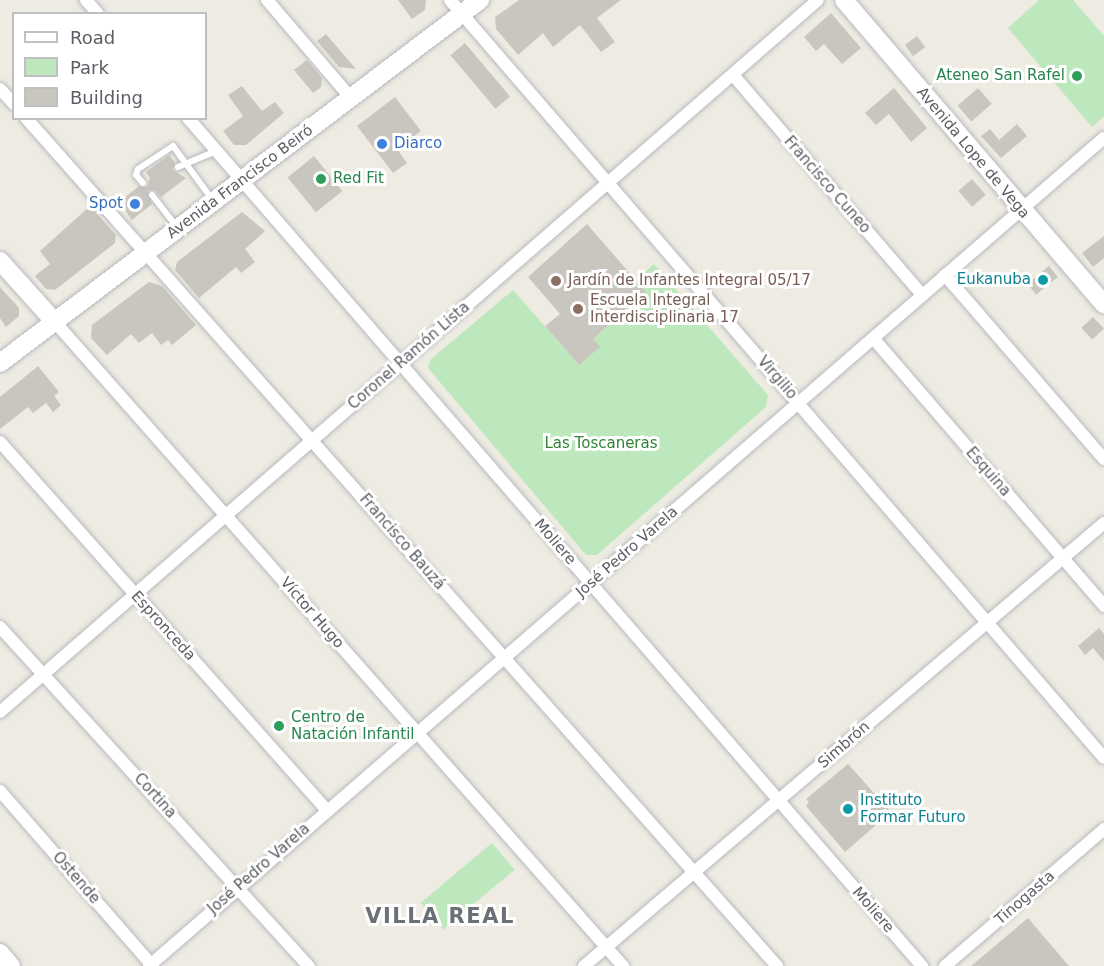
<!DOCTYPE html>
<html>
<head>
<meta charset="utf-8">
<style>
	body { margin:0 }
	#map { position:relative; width:1104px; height:966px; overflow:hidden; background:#eeebe2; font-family:"DejaVu Sans",sans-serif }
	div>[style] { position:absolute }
	.green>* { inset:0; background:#bde7bc; transform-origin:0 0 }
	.building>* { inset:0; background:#c9c6bf; transform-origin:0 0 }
	.roads { filter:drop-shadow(0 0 2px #b7babf) drop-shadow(0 0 2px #b7babf) }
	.lane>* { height:6px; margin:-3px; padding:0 3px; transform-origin:3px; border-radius:3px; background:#fff }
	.street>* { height:12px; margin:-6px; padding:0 6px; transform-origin:6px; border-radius:6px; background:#fff }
	.secondary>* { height:18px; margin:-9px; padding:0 9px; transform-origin:9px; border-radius:9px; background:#fff }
	.dots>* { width:16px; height:16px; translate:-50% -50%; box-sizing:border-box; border:3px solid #fff; border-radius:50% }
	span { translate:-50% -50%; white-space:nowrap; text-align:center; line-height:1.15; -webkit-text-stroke:6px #fff; paint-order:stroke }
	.leisure-label { font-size:15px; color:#27864d }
	.right { translate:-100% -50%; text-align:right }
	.left { translate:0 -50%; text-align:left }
	.shop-label { font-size:15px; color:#366cbe }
	.street-label { font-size:15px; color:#5a5e64 }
	.culture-label { font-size:15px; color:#0d838f }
	.education-label { font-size:15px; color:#785e54 }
	.park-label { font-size:15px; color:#2f8533 }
	.district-label { font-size:21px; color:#6b7076; font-weight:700; letter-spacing:1.5px }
	.legend { position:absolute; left:12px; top:12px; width:195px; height:108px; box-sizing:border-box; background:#fff; border:2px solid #bdbfc1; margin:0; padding:8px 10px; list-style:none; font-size:18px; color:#5a5e64 }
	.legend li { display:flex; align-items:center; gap:12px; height:30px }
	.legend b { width:30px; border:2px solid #bdbfc1 }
</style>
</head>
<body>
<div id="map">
	<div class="green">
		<i style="clip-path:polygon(1039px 0,1073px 0,1104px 36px,1104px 116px,1092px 127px,1008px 28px)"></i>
		<i style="clip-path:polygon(654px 264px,768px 395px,766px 407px,597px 555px,586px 555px,428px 368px,430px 360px,513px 290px,579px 365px,599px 347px,593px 339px,646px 293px,636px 280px)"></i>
		<i style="left:492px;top:843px;width:35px;height:93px;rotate:50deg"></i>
	</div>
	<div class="building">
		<i style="clip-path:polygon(398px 0,426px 0,425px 10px,412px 19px)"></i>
		<i style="clip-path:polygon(519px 0,621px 0,597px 18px,615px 42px,601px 52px,580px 25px,553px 47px,543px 33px,518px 55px,496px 29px,495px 17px)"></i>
		<i style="clip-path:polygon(831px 13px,861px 48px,842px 64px,824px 44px,816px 51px,804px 37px)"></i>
		<i style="clip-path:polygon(326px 34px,356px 69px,339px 67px,317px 41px)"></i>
		<i style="left:917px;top:36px;width:14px;height:15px;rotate:54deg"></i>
		<i style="left:465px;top:43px;width:70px;height:19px;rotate:50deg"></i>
		<i style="clip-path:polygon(307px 60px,322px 78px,321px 87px,313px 93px,294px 70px)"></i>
		<i style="clip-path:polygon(242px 86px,262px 111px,275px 102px,284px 113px,246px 145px,234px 145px,223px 131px,243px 116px,228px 95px)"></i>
		<i style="clip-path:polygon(894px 88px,927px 128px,911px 142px,889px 114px,876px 125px,865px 113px)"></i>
		<i style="left:978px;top:88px;width:21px;height:27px;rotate:49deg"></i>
		<i style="clip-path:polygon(395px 97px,421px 131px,397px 149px,407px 163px,393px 173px,357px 126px)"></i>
		<i style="clip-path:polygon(1017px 124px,1027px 136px,1001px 158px,981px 136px,990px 129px,999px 140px)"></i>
		<i style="clip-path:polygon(169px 155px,175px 163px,173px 170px,186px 178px,161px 197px,154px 190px,148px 191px,152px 204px,132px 220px,119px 202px,139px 186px,147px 187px,150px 178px,146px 172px)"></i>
		<i style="left:314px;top:156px;width:45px;height:34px;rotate:51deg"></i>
		<i style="left:972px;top:179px;width:21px;height:18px;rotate:49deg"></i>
		<i style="clip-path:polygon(90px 206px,116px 235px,115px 243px,55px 290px,46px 289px,35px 276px,50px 264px,40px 251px)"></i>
		<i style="clip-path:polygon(242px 212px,265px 231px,245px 249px,255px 262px,241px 273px,236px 267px,199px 298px,175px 270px,177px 262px)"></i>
		<i style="clip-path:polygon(587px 224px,646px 292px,593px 339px,600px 347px,579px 365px,545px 326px,560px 314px,528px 277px)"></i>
		<i style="clip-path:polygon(1104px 236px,1104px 258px,1093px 267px,1082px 253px)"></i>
		<i style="left:1049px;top:266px;width:14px;height:28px;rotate:51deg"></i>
		<i style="clip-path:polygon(149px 282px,162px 286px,196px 325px,172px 345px,168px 340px,161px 345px,152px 333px,139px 343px,131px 334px,107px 355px,91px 338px,92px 325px)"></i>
		<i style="clip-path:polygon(0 287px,19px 308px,19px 316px,6px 327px,0 318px)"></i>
		<i style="left:1093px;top:317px;width:16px;height:16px;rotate:47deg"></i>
		<i style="clip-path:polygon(38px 366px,59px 392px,54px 396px,61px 405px,53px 412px,46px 403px,33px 413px,28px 407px,0 429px,0 397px)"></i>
		<i style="clip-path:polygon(1099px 628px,1104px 634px,1104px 661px,1093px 648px,1085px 655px,1078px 646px)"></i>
		<i style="clip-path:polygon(848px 764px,891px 812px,845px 852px,806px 806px,809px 802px,806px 799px)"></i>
		<i style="clip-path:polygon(1028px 918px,1069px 966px,971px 966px)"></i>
	</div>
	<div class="roads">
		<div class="lane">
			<i style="left:178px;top:167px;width:41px;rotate:-22.8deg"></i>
			<i style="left:143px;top:183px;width:11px;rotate:-131deg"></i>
			<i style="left:136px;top:175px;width:6px;rotate:-72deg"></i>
			<i style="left:138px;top:169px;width:42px;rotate:-33.3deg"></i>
			<i style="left:173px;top:146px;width:66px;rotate:53.7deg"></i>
			<i style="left:152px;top:195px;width:39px;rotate:52deg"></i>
		</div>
		<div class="street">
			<i style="left:86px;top:0;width:18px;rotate:49deg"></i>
			<i style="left:267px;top:0;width:129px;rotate:49.4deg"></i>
			<i style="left:450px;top:0;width:1001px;rotate:49.21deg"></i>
			<i style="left:733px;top:75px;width:290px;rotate:49.3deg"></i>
			<i style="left:0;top:89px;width:21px;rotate:47deg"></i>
			<i style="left:26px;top:118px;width:1133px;rotate:48.47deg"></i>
			<i style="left:188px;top:118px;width:1122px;rotate:49.12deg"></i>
			<i style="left:945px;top:275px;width:243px;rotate:49.2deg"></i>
			<i style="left:55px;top:322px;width:859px;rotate:48.59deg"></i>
			<i style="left:873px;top:338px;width:354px;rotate:49.2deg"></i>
			<i style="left:0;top:442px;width:492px;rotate:48.4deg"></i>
			<i style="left:0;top:627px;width:459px;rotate:47.7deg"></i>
			<i style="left:0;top:712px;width:1084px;rotate:-41.04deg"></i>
			<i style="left:0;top:791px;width:230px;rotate:48.9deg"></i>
			<i style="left:149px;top:966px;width:1264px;rotate:-40.93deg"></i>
			<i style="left:584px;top:966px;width:683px;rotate:-40.43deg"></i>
			<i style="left:945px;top:966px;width:210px;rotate:-40.7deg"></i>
		</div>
		<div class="secondary">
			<i style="left:844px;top:0;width:400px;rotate:49.5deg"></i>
			<i style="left:0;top:261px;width:82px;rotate:48deg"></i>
			<i style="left:0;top:363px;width:602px;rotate:-37.1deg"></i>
			<i style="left:0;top:953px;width:17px;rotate:50deg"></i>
		</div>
	</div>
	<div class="dots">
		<i style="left:1077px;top:76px;background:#2e9e5b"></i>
		<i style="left:382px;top:144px;background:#3f7fe0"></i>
		<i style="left:321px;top:179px;background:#2e9e5b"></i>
		<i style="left:135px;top:204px;background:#3f7fe0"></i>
		<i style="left:1043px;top:280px;background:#0f9aa8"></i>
		<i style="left:556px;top:281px;background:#8d6e63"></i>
		<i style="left:578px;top:309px;background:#8d6e63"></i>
		<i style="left:279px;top:726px;background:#2e9e5b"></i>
		<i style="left:848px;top:809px;background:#0f9aa8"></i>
	</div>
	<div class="leisure-label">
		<span class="right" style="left:1065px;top:76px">Ateneo San Rafel</span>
		<span class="left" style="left:333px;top:179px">Red Fit</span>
		<span class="left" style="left:291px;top:726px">Centro de<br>Natación Infantil</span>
	</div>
	<div class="shop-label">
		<span class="left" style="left:394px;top:144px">Diarco</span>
		<span class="right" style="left:123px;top:204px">Spot</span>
	</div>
	<div class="street-label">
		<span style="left:973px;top:153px;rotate:50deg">Avenida Lope de Vega</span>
		<span style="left:240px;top:182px;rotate:-37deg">Avenida Francisco Beiró</span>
		<span style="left:827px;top:185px;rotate:49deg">Francisco Cuneo</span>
		<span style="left:409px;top:356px;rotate:-41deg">Coronel Ramón Lista</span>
		<span style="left:777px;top:378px;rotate:49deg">Virgilio</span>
		<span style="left:988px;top:472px;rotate:49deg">Esquina</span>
		<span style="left:402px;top:542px;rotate:49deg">Francisco Bauzá</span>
		<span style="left:555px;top:542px;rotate:49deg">Moliere</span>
		<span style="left:627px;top:552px;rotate:-41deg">José Pedro Varela</span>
		<span style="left:312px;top:613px;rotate:49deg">Víctor Hugo</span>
		<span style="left:163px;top:626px;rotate:48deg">Espronceda</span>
		<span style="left:844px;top:745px;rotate:-41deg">Simbrón</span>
		<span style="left:155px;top:796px;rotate:48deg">Cortina</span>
		<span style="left:259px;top:869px;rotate:-41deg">José Pedro Varela</span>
		<span style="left:76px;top:878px;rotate:49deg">Ostende</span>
		<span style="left:1025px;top:898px;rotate:-41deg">Tinogasta</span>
		<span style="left:873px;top:910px;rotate:49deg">Moliere</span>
	</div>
	<div class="culture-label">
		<span class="right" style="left:1031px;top:280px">Eukanuba</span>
		<span class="left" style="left:860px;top:809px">Instituto<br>Formar Futuro</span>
	</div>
	<div class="education-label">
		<span class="left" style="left:568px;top:281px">Jardín de Infantes Integral 05/17</span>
		<span class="left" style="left:590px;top:309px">Escuela Integral<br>Interdisciplinaria 17</span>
	</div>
	<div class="park-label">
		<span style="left:601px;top:444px">Las Toscaneras</span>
	</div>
	<div class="district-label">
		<span style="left:440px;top:916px">VILLA REAL</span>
	</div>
	<ul class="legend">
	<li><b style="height:8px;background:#fff"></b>Road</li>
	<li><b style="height:16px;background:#bde7bc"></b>Park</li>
	<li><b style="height:16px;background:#c9c6bf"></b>Building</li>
	</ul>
</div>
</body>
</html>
